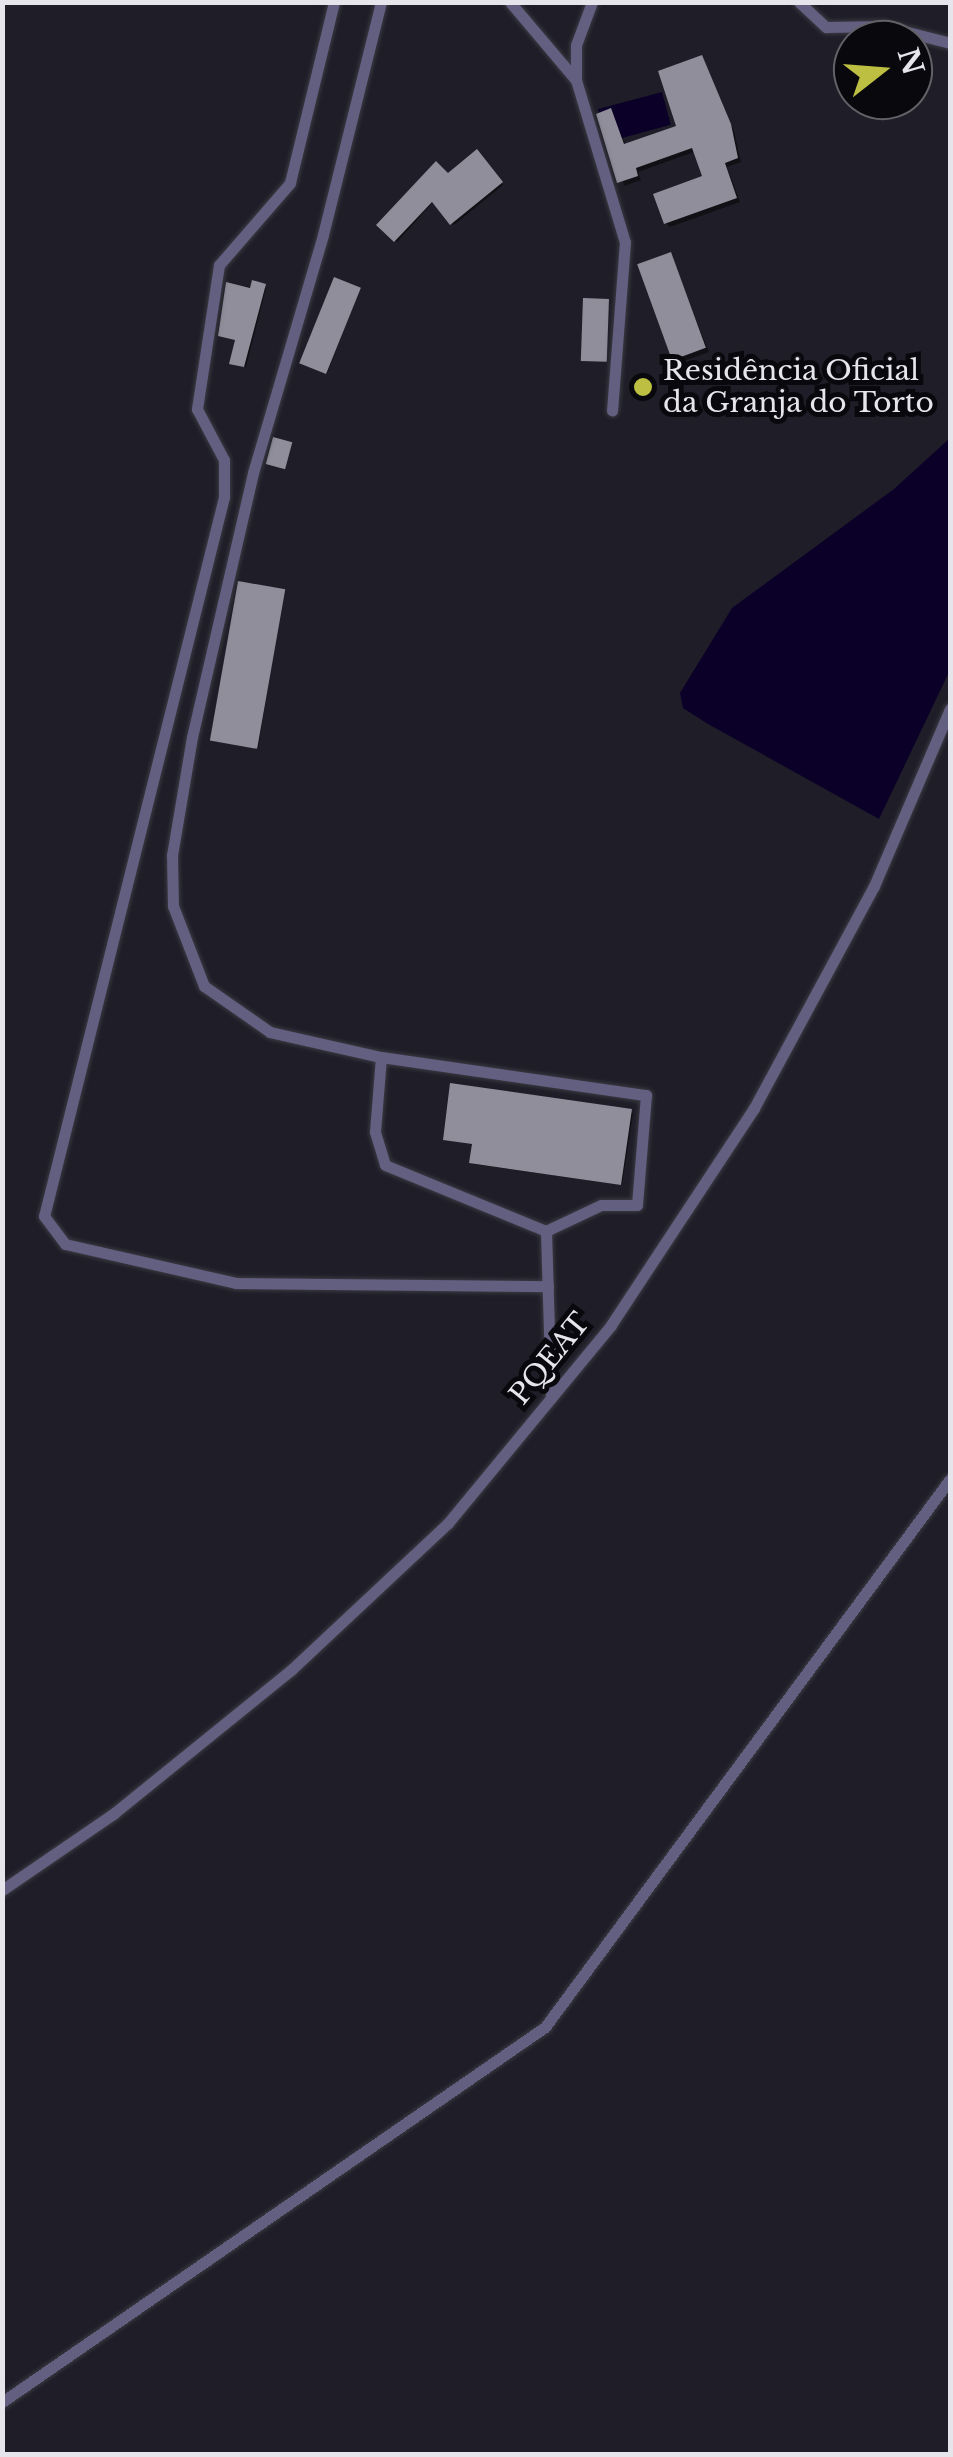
<!DOCTYPE html>
<html>
<head>
<meta charset="utf-8">
<style>
	body { margin:0 }
	#map { position:relative; width:953px; height:2457px; overflow:hidden; background:#1f1e28; font-family:"Libre Baskerville",serif }
	div>[style] { position:absolute }
	.water>* { inset:0; background:#0b0028; transform-origin:0 0 }
	.shadow>* { inset:0; background:#0007 }
	.building>* { inset:0; background:#8f8e9a; transform-origin:0 0 }
	.roads { filter:drop-shadow(0 0 2px #3b3a43) drop-shadow(0 0 2px #3b3a43) }
	.service>* { height:11px; margin:-5.5px; padding:0 5.5px; transform-origin:5.5px; border-radius:5.5px; background:#635f80 }
	.dots>* { width:28px; height:28px; translate:-50% -50%; box-sizing:border-box; border:5px solid #09090d; border-radius:50% }
	span { translate:-50% -50%; white-space:nowrap; text-align:center; line-height:1.15; -webkit-text-stroke:10px #09090d; paint-order:stroke }
	.poi-label { font-size:28px; color:#e6e5ec }
	.left { translate:0 -50%; text-align:left }
	.street-label { font-size:28px; color:#e6e5ec }
	.frame { position:absolute; inset:0; border:5px solid #e6e5ec; pointer-events:none }
	.north { position:absolute; left:833px; top:20px; width:100px; height:100px; box-sizing:border-box; background:#09090d; border:2px solid #616166; border-radius:50%; rotate:73deg; font-size:28px; font-weight:700; line-height:40px; text-align:center; color:#e6e5ec }
	.north::after { content:''; display:block; margin:auto; width:35px; height:45px; background:#bdbf43; clip-path:polygon(50% 0,100% 100%,50% 72%,0 100%) }
</style>
</head>
<body>
<div id="map">
	<div class="water">
		<i style="left:662px;top:92px;width:34px;height:66px;rotate:75deg"></i>
		<i style="clip-path:polygon(950px 438px,950px 670px,879px 819px,708px 724px,683px 708px,680px 693px,732px 608px,894px 489px)"></i>
	</div>
	<div class="shadow">
		<i style="clip-path:polygon(701px 58px,734px 131px,741px 162px,727px 167px,740px 202px,670px 227px,666px 223px,705px 177px,694px 152px,638px 172px,641px 180px,624px 186px,611px 111px,626px 146px,679px 127px)"></i>
		<i style="clip-path:polygon(477px 153px,503px 185px,454px 225px,434px 201px,397px 242px,380px 225px)"></i>
		<i style="clip-path:polygon(670px 255px,709px 352px,679px 363px,674px 359px)"></i>
		<i style="clip-path:polygon(228px 285px,266px 288px,246px 367px,233px 364px,238px 340px)"></i>
		<i style="clip-path:polygon(359px 290px,327px 374px,303px 363px)"></i>
		<i style="clip-path:polygon(283px 591px,258px 749px,215px 741px)"></i>
		<i style="clip-path:polygon(633px 1113px,622px 1185px,473px 1164px,474px 1145px,446px 1139px)"></i>
	</div>
	<div class="building">
		<i style="clip-path:polygon(702px 55px,731px 124px,738px 158px,725px 163px,737px 198px,664px 224px,653px 194px,702px 176px,692px 148px,636px 168px,638px 176px,617px 183px,596px 114px,611px 108px,624px 144px,676px 126px,658px 71px)"></i>
		<i style="clip-path:polygon(477px 149px,503px 182px,450px 225px,432px 202px,394px 242px,376px 225px,436px 161px,448px 173px)"></i>
		<i style="left:671px;top:252px;width:102px;height:36px;rotate:70deg"></i>
		<i style="left:334px;top:277px;width:29px;height:93px;rotate:22deg"></i>
		<i style="clip-path:polygon(252px 280px,266px 284px,244px 367px,229px 364px,235px 340px,218px 336px,226px 282px,250px 288px)"></i>
		<i style="left:583px;top:298px;width:26px;height:63px;rotate:2deg"></i>
		<i style="left:273px;top:437px;width:20px;height:28px;rotate:15deg"></i>
		<i style="left:238px;top:581px;width:48px;height:162px;rotate:10deg"></i>
		<i style="clip-path:polygon(450px 1083px,632px 1109px,621px 1185px,469px 1163px,472px 1144px,443px 1140px)"></i>
	</div>
	<div class="roads">
		<div class="service">
			<i style="left:334px;top:2px;width:186px;rotate:103.7deg"></i>
			<i style="left:290px;top:183px;width:108px;rotate:130.9deg"></i>
			<i style="left:219px;top:265px;width:146px;rotate:98.7deg"></i>
			<i style="left:197px;top:409px;width:58px;rotate:62.1deg"></i>
			<i style="left:224px;top:460px;width:37px;rotate:90deg"></i>
			<i style="left:224px;top:497px;width:741px;rotate:104.05deg"></i>
			<i style="left:44px;top:1216px;width:35px;rotate:53deg"></i>
			<i style="left:65px;top:1244px;width:175px;rotate:12.8deg"></i>
			<i style="left:236px;top:1283px;width:312px;rotate:0.6deg"></i>
			<i style="left:381px;top:2px;width:240px;rotate:104deg"></i>
			<i style="left:323px;top:235px;width:248px;rotate:106.4deg"></i>
			<i style="left:253px;top:473px;width:271px;rotate:103deg"></i>
			<i style="left:192px;top:737px;width:120px;rotate:99.6deg"></i>
			<i style="left:172px;top:855px;width:51px;rotate:88.9deg"></i>
			<i style="left:173px;top:906px;width:86px;rotate:68.8deg"></i>
			<i style="left:204px;top:986px;width:80px;rotate:34.9deg"></i>
			<i style="left:270px;top:1032px;width:114px;rotate:12.7deg"></i>
			<i style="left:381px;top:1057px;width:268px;rotate:8.2deg"></i>
			<i style="left:646px;top:1095px;width:110px;rotate:94.7deg"></i>
			<i style="left:637px;top:1205px;width:36px;rotate:180deg"></i>
			<i style="left:601px;top:1205px;width:61px;rotate:154.7deg"></i>
			<i style="left:510px;top:2px;width:101px;rotate:49.8deg"></i>
			<i style="left:592px;top:2px;width:46px;rotate:110.4deg"></i>
			<i style="left:576px;top:45px;width:35px;rotate:90deg"></i>
			<i style="left:576px;top:80px;width:169px;rotate:73.2deg"></i>
			<i style="left:625px;top:242px;width:169px;rotate:94.4deg"></i>
			<i style="left:799px;top:2px;width:37px;rotate:43deg"></i>
			<i style="left:826px;top:27px;width:58px;rotate:-1deg"></i>
			<i style="left:884px;top:26px;width:68px;rotate:14.4deg"></i>
			<i style="left:381px;top:1057px;width:75px;rotate:94.6deg"></i>
			<i style="left:375px;top:1132px;width:34px;rotate:73deg"></i>
			<i style="left:385px;top:1165px;width:174px;rotate:22.3deg"></i>
			<i style="left:546px;top:1231px;width:167px;rotate:88.3deg"></i>
			<i style="left:2px;top:1890px;width:135px;rotate:-34.4deg"></i>
			<i style="left:113px;top:1814px;width:229px;rotate:-39deg"></i>
			<i style="left:291px;top:1670px;width:215px;rotate:-43.1deg"></i>
			<i style="left:448px;top:1523px;width:256px;rotate:-50.5deg"></i>
			<i style="left:611px;top:1325px;width:260px;rotate:-56.6deg"></i>
			<i style="left:754px;top:1108px;width:252px;rotate:-61.6deg"></i>
			<i style="left:874px;top:886px;width:193px;rotate:-66.8deg"></i>
			<i style="left:2px;top:2402px;width:660px;rotate:-34.63deg"></i>
			<i style="left:545px;top:2027px;width:681px;rotate:-53.53deg"></i>
		</div>
	</div>
	<div class="dots">
		<i style="left:643px;top:387px;background:#bdbf43"></i>
	</div>
	<div class="poi-label">
		<span class="left" style="left:663px;top:387px">Residência Oficial<br>da Granja do Torto</span>
	</div>
	<div class="street-label">
		<span style="left:550px;top:1359px;rotate:-51deg">PQEAT</span>
	</div>
	<div class="frame"></div>
	<div class="north">N</div>
</div>
</body>
</html>
